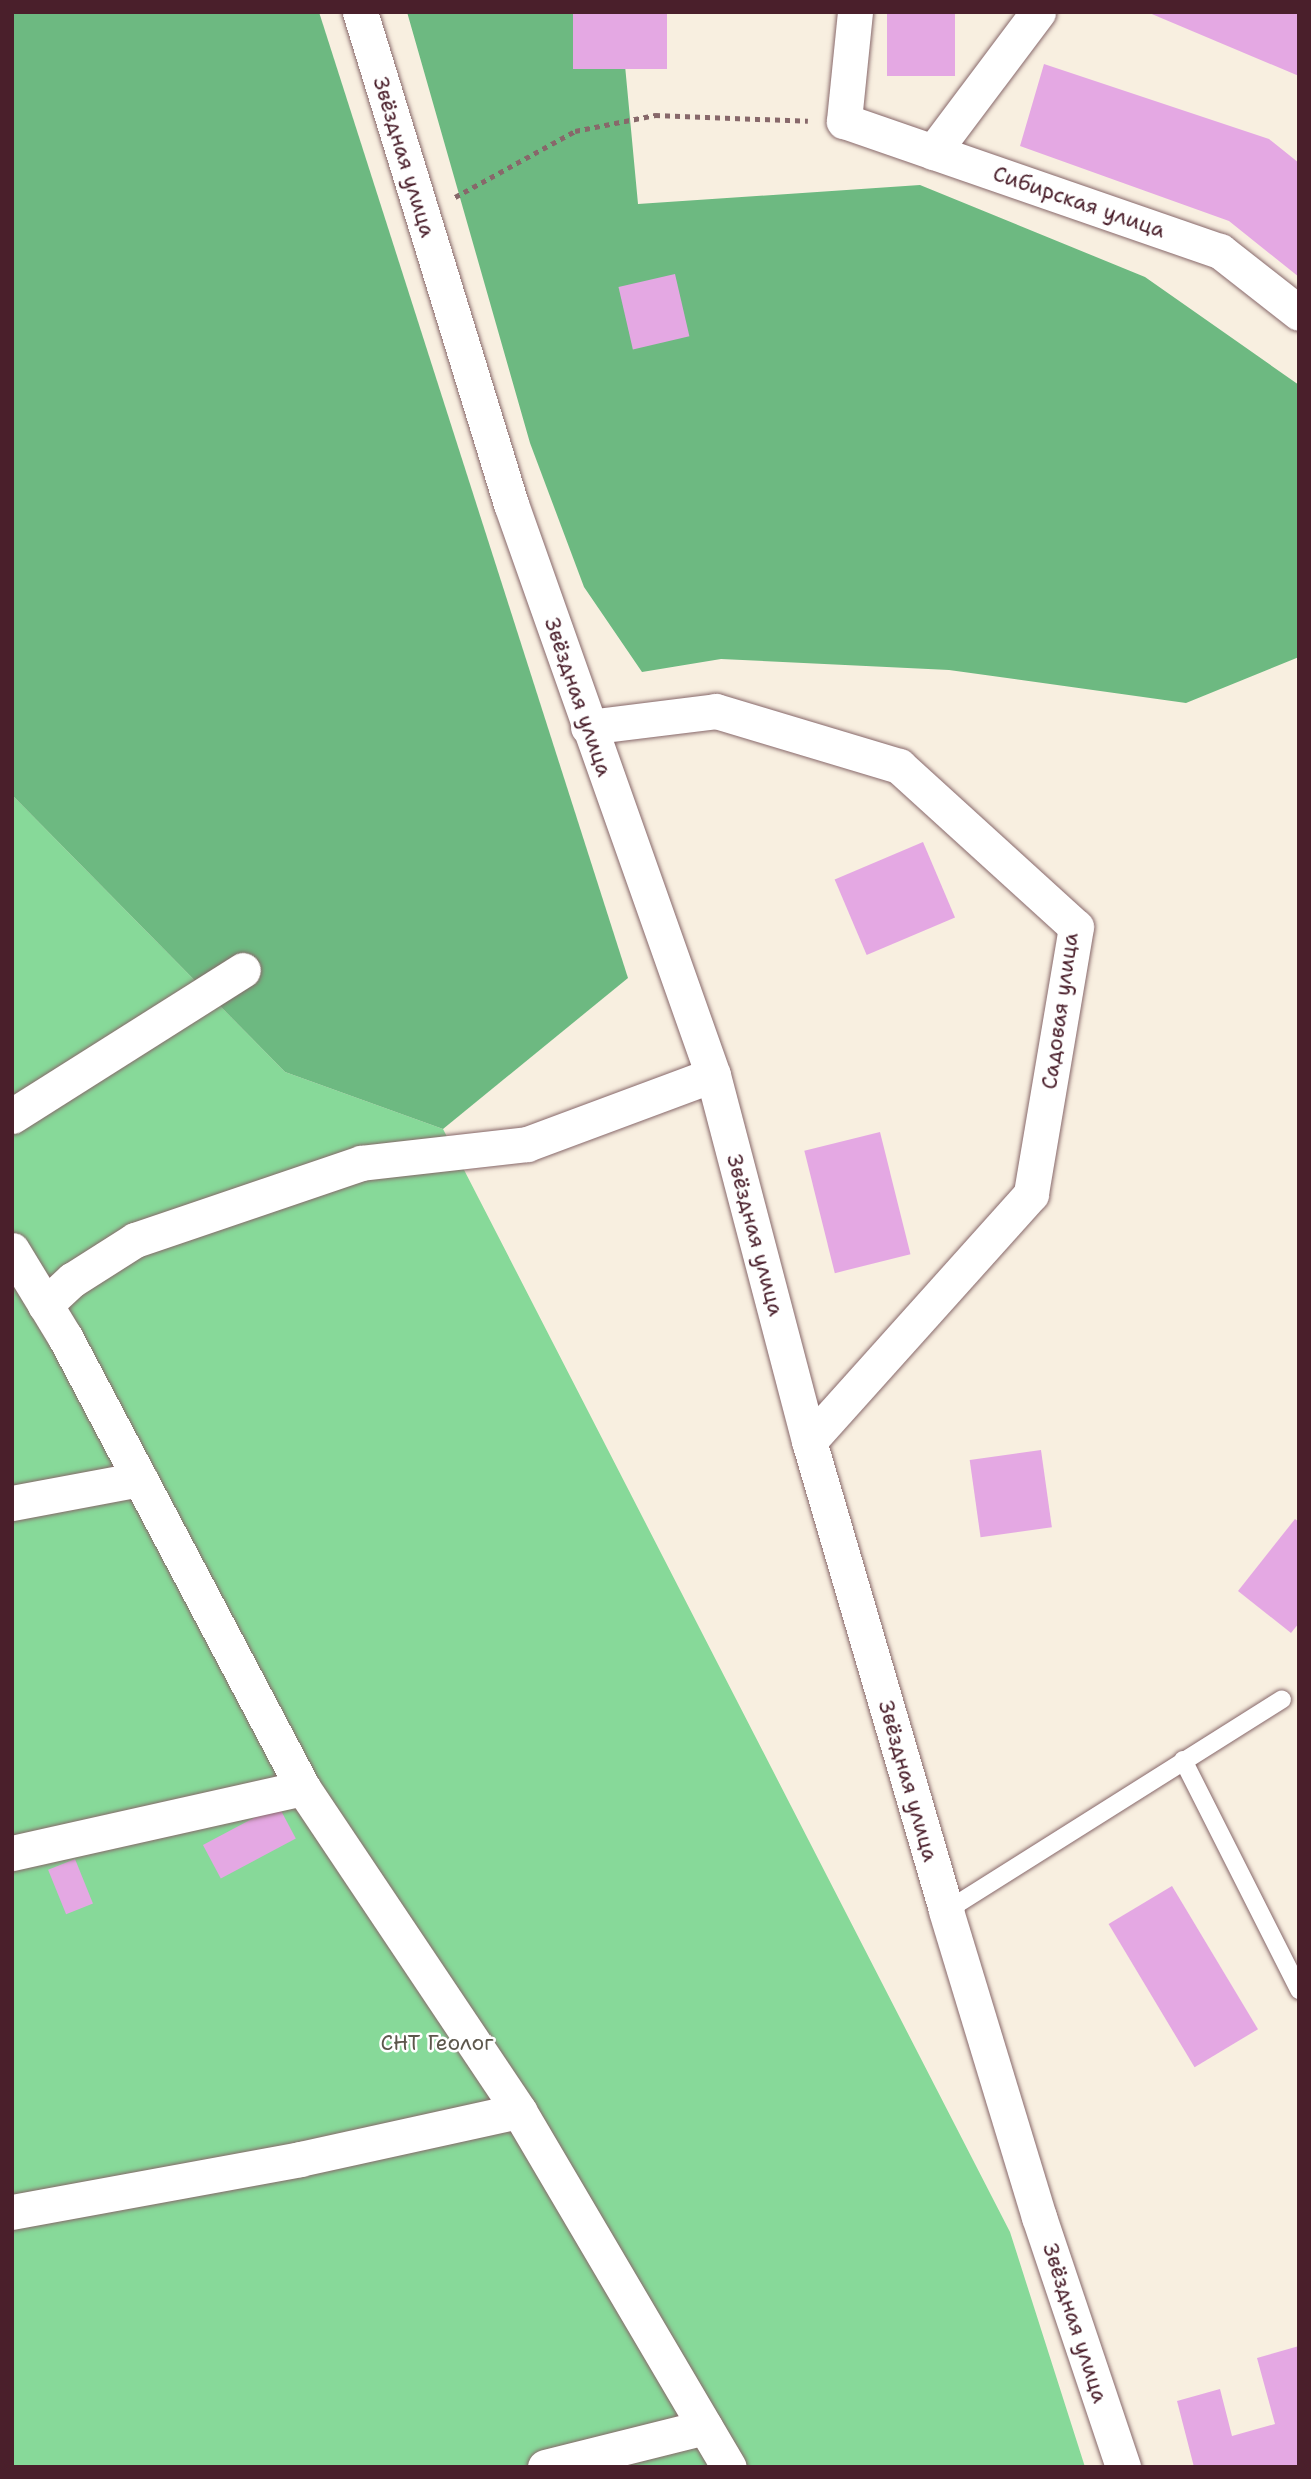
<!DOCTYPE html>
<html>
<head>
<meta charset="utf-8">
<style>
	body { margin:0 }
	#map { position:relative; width:1311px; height:2479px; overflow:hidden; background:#f8efe0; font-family:"Shantell Sans",sans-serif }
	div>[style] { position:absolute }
	.green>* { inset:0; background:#87d999 }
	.forest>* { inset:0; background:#6db981 }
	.building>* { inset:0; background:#e4a8e3; transform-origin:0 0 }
	.path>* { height:4.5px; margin-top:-2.25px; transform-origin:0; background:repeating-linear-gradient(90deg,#87686a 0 5px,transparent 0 10px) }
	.roads { filter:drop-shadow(0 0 2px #87686a) drop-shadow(0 0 2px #87686a) }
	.service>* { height:18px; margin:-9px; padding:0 9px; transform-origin:9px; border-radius:9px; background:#fff }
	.minor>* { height:35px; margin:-17.5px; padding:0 17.5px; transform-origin:17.5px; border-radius:17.5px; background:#fff }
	span { translate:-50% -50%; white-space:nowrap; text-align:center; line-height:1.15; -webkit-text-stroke:5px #fff; paint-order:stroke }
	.street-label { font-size:21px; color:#4a1f2b }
	.park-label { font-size:21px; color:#5c574c }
	.frame { position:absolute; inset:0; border:14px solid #4a1f2b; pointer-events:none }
</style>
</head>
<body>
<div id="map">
	<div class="green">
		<i style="clip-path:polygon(12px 795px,285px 1072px,443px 1129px,1010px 2232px,1085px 2467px,12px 2467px)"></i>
	</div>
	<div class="forest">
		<i style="clip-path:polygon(12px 12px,319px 12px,628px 978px,443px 1129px,285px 1072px,12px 795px)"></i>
		<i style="clip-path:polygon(407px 12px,620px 12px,638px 204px,920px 185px,1145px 277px,1299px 385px,1299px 657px,1186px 703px,949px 670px,721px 659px,642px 672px,584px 587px,530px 443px)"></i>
	</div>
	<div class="building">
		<i style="left:573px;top:12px;width:94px;height:57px"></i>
		<i style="left:887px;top:12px;width:68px;height:64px"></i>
		<i style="clip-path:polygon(1147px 12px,1299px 12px,1299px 76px)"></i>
		<i style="clip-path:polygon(1044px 64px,1269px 139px,1299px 163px,1299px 277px,1229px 221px,1020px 146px)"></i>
		<i style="left:675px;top:274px;width:64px;height:58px;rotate:77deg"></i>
		<i style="left:923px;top:842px;width:82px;height:96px;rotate:67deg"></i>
		<i style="left:880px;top:1132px;width:126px;height:78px;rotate:76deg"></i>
		<i style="left:1041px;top:1450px;width:78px;height:72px;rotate:82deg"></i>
		<i style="clip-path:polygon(1295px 1519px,1299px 1522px,1299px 1623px,1291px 1633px,1238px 1591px)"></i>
		<i style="left:278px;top:1805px;width:38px;height:85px;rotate:62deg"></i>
		<i style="left:75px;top:1859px;width:48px;height:29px;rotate:68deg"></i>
		<i style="left:1172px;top:1886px;width:167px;height:74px;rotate:59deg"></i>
		<i style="clip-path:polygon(1299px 2346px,1299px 2467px,1194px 2467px,1177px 2401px,1220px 2389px,1232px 2436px,1275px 2424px,1257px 2358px)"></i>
	</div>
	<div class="path">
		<i style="left:455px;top:197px;width:137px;rotate:-28.8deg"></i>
		<i style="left:575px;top:131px;width:82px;rotate:-11.3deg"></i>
		<i style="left:655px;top:115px;width:153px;rotate:2.2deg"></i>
	</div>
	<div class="roads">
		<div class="service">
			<i style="left:1183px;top:1760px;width:258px;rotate:63.2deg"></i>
			<i style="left:946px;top:1911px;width:397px;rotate:-32.2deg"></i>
		</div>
		<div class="minor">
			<i style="left:360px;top:12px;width:515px;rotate:72.94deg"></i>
			<i style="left:511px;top:504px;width:606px;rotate:70.52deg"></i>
			<i style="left:713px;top:1075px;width:378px;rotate:75.3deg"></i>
			<i style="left:809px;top:1441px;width:490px;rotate:73.7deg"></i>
			<i style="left:946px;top:1911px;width:320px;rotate:73.1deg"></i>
			<i style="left:1039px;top:2217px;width:264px;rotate:71.4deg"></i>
			<i style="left:855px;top:12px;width:110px;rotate:95.8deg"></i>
			<i style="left:844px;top:121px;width:398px;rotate:19.1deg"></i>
			<i style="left:1220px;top:251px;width:100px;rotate:38.1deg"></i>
			<i style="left:933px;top:152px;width:175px;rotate:-53.1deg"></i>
			<i style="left:588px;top:727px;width:129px;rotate:-7.1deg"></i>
			<i style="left:716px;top:711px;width:191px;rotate:16.7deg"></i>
			<i style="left:899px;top:766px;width:239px;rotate:42.3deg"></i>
			<i style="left:1076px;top:927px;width:271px;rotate:99.6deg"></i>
			<i style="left:1031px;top:1194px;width:332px;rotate:131.9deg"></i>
			<i style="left:12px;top:1116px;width:273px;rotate:-32.3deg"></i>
			<i style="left:12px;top:1250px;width:102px;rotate:58.7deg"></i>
			<i style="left:65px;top:1337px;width:510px;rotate:62.18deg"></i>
			<i style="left:303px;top:1788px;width:389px;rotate:56.2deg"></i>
			<i style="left:519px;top:2111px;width:413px;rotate:59.5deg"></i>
			<i style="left:45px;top:1305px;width:37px;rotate:-43deg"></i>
			<i style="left:72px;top:1280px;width:75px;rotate:-32.4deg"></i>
			<i style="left:135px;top:1240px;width:239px;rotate:-18.8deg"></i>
			<i style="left:361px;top:1163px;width:167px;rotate:-6.5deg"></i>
			<i style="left:527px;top:1144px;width:198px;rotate:-20.4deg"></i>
			<i style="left:12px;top:1503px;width:130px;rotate:-10.6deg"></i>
			<i style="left:12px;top:1853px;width:298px;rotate:-12.6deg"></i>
			<i style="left:12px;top:2212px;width:293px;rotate:-10.4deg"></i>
			<i style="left:300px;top:2159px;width:224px;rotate:-12.4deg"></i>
			<i style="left:545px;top:2467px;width:165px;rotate:-14deg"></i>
		</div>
	</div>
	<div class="street-label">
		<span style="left:404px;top:157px;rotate:73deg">Звёздная улица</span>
		<span style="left:1079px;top:202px;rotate:19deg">Сибирская улица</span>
		<span style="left:578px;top:697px;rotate:71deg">Звёздная улица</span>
		<span style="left:1060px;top:1011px;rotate:-82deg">Садовая улица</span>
		<span style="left:755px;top:1235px;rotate:75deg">Звёздная улица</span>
		<span style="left:908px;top:1781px;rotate:74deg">Звёздная улица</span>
		<span style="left:1075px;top:2323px;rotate:72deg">Звёздная улица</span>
	</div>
	<div class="park-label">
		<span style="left:437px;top:2043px">СНТ Геолог</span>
	</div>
	<div class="frame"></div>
</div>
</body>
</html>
